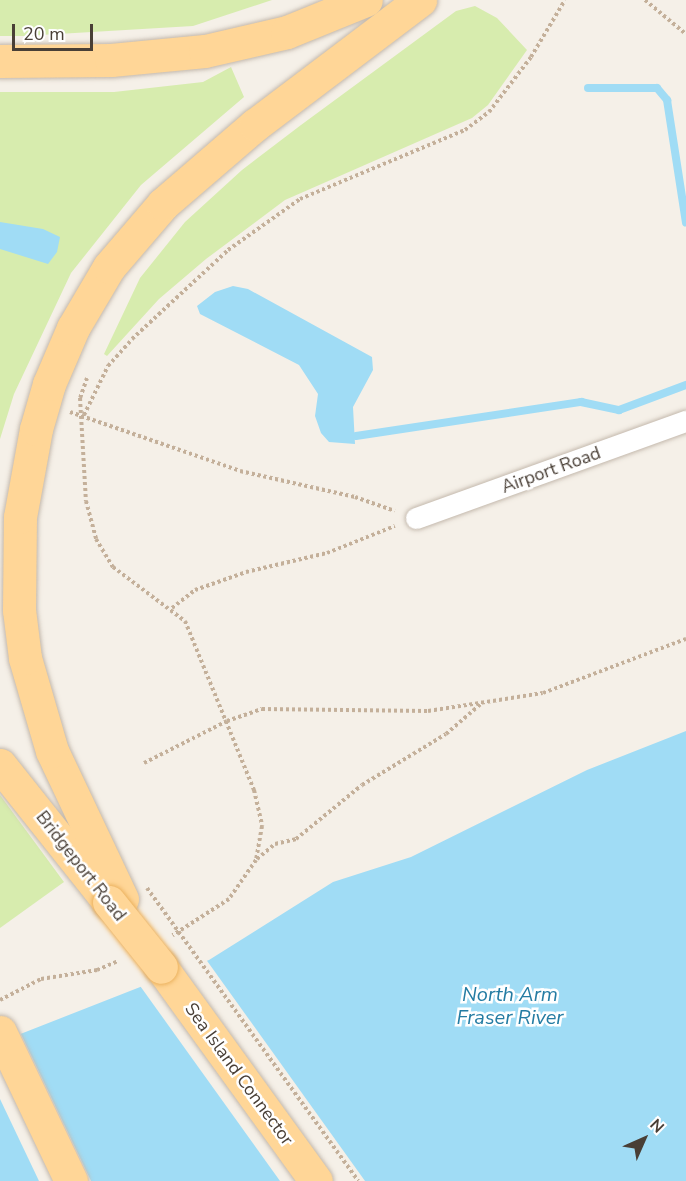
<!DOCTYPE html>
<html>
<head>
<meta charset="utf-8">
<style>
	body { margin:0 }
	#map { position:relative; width:686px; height:1181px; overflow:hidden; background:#f5f0e8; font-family:"Nunito Sans",sans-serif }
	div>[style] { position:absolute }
	.green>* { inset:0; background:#d7ecae }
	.water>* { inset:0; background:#a0dcf5 }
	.pier>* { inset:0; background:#f5f0e8 }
	.stream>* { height:8px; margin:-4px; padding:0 4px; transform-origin:4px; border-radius:4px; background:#a0dcf5 }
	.path>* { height:4px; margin-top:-2px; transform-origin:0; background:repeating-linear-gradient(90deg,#c4b09a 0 3px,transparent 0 6px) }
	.roads { filter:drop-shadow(0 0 2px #c4b9ad) drop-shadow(0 0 2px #c4b9ad) }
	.minor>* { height:21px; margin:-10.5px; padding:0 10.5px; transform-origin:10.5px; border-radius:10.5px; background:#fff }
	.primary>* { height:33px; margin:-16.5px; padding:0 16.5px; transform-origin:16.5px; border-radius:16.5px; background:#ffd697 }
	.path-bridge>* { height:4px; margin-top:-2px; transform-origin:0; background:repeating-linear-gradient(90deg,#c4b09a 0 3px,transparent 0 6px) }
	.bridges { filter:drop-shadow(0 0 2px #ecb25f) drop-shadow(0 0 2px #ecb25f) }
	.primary-bridge>* { height:33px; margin:-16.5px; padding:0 16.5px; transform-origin:16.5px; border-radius:16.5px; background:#ffd697 }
	span { translate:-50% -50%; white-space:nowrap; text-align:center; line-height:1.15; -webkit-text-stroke:5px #fff; paint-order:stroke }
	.street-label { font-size:18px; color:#493f36 }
	.water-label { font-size:20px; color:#247ca3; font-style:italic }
	.north { position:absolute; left:614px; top:1109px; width:60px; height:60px; -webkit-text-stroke:4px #fff; paint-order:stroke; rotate:45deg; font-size:16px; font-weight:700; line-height:24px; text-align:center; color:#493f36 }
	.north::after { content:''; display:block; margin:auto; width:21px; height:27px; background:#493f36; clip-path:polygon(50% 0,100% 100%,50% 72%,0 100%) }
	.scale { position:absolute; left:12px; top:24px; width:81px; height:27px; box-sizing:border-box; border:3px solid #493f36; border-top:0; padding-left:8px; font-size:18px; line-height:21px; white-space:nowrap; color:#493f36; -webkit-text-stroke:4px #fff; paint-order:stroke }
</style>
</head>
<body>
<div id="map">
	<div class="green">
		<i style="clip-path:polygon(0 0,272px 0,193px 26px,24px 36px,0 36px)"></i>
		<i style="clip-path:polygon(475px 6px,497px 18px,527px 50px,488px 105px,472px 118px,285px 200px,206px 259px,159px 299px,107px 356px,104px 354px,140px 278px,185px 222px,242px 170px,301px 125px,456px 11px)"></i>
		<i style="clip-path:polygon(231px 67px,244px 97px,141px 185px,71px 273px,14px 394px,0 439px,0 92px,114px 92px,203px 82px)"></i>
		<i style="clip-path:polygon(0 795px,64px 882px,0 928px)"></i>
	</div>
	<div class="water">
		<i style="clip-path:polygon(0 222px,43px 229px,60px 237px,57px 252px,48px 264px,0 249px)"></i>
		<i style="clip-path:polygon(233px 286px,248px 289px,372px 357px,373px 370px,353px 407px,355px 444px,329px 442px,321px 433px,315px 416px,318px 394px,299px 365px,200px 314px,197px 306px,215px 292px)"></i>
		<i style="clip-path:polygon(686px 731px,686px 1181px,0 1181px,0 1042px,209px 960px,333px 882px,411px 857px,587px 770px)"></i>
	</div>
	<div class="pier">
		<i style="clip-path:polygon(205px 958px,365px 1181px,280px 1181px,138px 983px)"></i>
		<i style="clip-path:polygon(19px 1030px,91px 1181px,39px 1181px,0 1099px,0 1039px)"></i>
	</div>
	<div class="stream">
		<i style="left:588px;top:88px;width:69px"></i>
		<i style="left:657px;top:88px;width:16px;rotate:50deg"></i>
		<i style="left:667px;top:100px;width:124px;rotate:81.2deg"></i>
		<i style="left:356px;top:436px;width:228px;rotate:-8.6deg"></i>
		<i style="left:581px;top:402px;width:39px;rotate:12deg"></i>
		<i style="left:619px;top:410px;width:72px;rotate:-20.5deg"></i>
	</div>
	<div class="path">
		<i style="left:645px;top:0;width:53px;rotate:39.7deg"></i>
		<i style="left:87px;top:378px;width:21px;rotate:109deg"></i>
		<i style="left:80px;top:398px;width:103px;rotate:86.7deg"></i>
		<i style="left:86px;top:501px;width:39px;rotate:75deg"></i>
		<i style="left:96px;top:539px;width:33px;rotate:59deg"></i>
		<i style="left:113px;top:567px;width:90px;rotate:36.9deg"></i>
		<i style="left:185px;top:621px;width:183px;rotate:67.8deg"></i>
		<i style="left:254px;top:790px;width:37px;rotate:77deg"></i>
		<i style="left:262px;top:826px;width:35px;rotate:100deg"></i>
		<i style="left:256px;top:860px;width:47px;rotate:124.7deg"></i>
		<i style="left:229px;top:899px;width:67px;rotate:147.3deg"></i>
		<i style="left:70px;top:412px;width:180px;rotate:19.1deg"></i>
		<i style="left:240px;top:471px;width:118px;rotate:12.7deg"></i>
		<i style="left:355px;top:497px;width:42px;rotate:19.3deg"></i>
		<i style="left:84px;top:415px;width:55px;rotate:-63.9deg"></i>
		<i style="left:108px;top:366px;width:36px;rotate:-48deg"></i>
		<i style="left:132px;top:339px;width:131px;rotate:-42.8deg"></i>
		<i style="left:228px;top:250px;width:88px;rotate:-35.3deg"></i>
		<i style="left:300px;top:199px;width:179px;rotate:-22.7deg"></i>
		<i style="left:465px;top:130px;width:30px;rotate:-37deg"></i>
		<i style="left:489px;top:112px;width:69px;rotate:-52.6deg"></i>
		<i style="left:531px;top:57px;width:66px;rotate:-59.2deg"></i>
		<i style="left:172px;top:608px;width:29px;rotate:-38deg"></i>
		<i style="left:195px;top:590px;width:54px;rotate:-19.4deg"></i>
		<i style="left:246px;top:572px;width:83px;rotate:-13.2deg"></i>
		<i style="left:327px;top:553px;width:73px;rotate:-21.7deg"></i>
		<i style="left:144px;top:763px;width:93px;rotate:-26.8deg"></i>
		<i style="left:227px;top:721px;width:37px;rotate:-19deg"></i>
		<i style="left:262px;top:709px;width:166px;rotate:0.7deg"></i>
		<i style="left:428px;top:711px;width:116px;rotate:-8.9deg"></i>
		<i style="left:543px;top:693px;width:153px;rotate:-20.7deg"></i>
		<i style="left:257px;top:859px;width:23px;rotate:-40deg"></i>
		<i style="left:275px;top:844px;width:22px;rotate:-13deg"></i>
		<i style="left:296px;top:839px;width:85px;rotate:-39.3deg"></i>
		<i style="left:362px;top:785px;width:98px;rotate:-31.3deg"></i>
		<i style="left:446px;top:734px;width:49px;rotate:-40.9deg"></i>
		<i style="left:0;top:1000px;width:46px;rotate:-27.1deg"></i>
		<i style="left:41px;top:979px;width:57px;rotate:-9.1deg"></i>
		<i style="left:97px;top:970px;width:23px;rotate:-23deg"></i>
	</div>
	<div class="roads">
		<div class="minor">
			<i style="left:416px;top:518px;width:287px;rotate:-19.8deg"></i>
		</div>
		<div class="primary">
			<i style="left:0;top:61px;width:111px;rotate:-0.5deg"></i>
			<i style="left:111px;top:60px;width:94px;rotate:-5.5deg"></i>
			<i style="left:205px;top:51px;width:84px;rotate:-13deg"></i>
			<i style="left:287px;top:32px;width:85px;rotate:-22.1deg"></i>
			<i style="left:0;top:765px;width:175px;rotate:51.5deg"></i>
			<i style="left:122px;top:899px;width:164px;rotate:-115.3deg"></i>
			<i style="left:52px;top:751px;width:97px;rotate:-106.2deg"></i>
			<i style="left:25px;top:658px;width:48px;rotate:-97.1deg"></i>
			<i style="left:19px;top:610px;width:93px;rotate:-89.4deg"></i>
			<i style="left:20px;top:517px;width:89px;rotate:-79.7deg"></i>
			<i style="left:36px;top:429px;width:47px;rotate:-73.9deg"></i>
			<i style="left:49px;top:384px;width:61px;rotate:-66.8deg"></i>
			<i style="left:73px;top:328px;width:71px;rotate:-59.5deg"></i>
			<i style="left:109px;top:267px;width:83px;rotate:-49.4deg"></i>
			<i style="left:163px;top:204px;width:121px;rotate:-40.7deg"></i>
			<i style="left:255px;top:125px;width:207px;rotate:-37.1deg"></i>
			<i style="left:161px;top:967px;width:264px;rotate:54.1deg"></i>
			<i style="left:0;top:1032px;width:165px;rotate:64.5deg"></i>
		</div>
	</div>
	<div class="path-bridge">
		<i style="left:147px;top:888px;width:361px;rotate:54.2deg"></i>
	</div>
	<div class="bridges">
		<div class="primary-bridge">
			<i style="left:109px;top:902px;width:83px;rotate:51.3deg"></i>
		</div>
	</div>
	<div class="street-label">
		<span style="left:551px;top:470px;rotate:-20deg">Airport Road</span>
		<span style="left:81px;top:866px;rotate:52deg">Bridgeport Road</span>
		<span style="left:239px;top:1074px;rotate:54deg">Sea Island Connector</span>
	</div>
	<div class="water-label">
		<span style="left:510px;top:1006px">North Arm<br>Fraser River</span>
	</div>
	<div class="north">N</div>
	<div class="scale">20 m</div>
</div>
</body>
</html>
